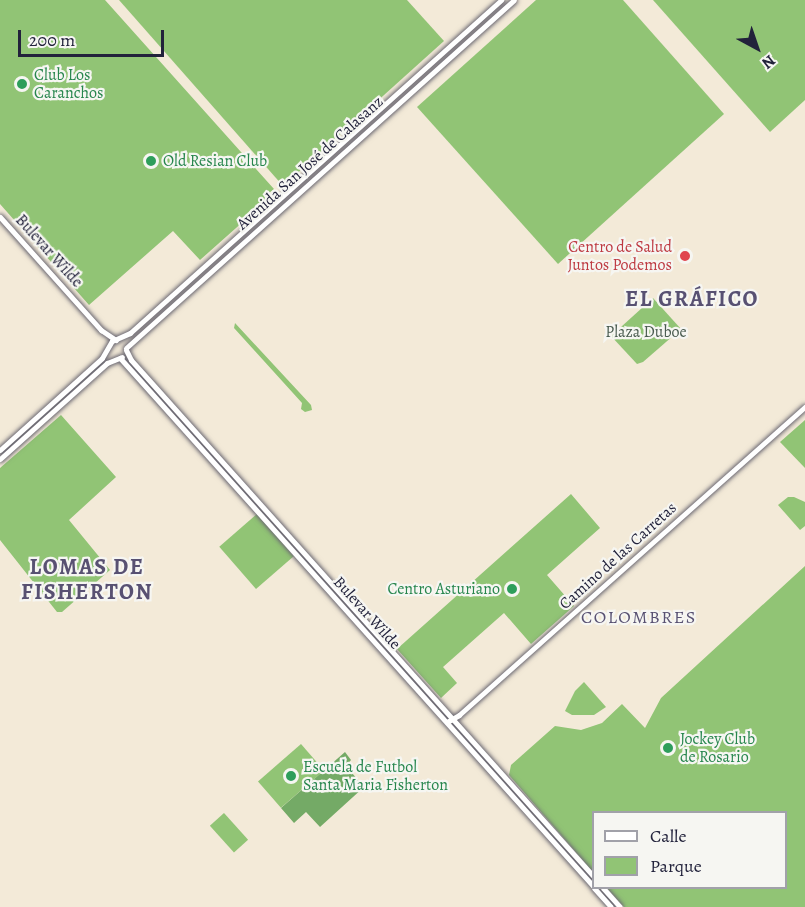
<!DOCTYPE html>
<html>
<head>
<meta charset="utf-8">
<style>
	body { margin:0 }
	#map { position:relative; width:805px; height:907px; overflow:hidden; background:#f3ead8; font-family:Alegreya,serif }
	div>[style] { position:absolute }
	.green>* { inset:0; background:#91c475; transform-origin:0 0 }
	.forest>* { inset:0; background:#74aa66 }
	.roads { filter:drop-shadow(0 0 2px #6b6872) drop-shadow(0 0 2px #6b6872) }
	.tertiary>* { height:5px; margin:-2.5px; padding:0 2.5px; transform-origin:2.5px; border-radius:2.5px; background:#fff }
	.secondary>* { height:5px; margin:-2.5px; padding:0 2.5px; transform-origin:2.5px; border-radius:2.5px; background:#fff }
	.dots>* { width:16px; height:16px; translate:-50% -50%; box-sizing:border-box; border:3px solid #f6f6f2; border-radius:50% }
	span { translate:-50% -50%; white-space:nowrap; text-align:center; line-height:1.15; -webkit-text-stroke:4.5px #f6f6f2; paint-order:stroke }
	.leisure-label { font-size:16px; color:#27864d }
	.left { translate:0 -50%; text-align:left }
	.right { translate:-100% -50%; text-align:right }
	.street-label { font-size:16px; color:#22223b }
	.health-label { font-size:16px; color:#be3a42 }
	.park-label { font-size:16px; color:#495b4f }
	.neighbourhood-label { font-size:18px; color:#585172; letter-spacing:1.5px }
	.district-label { font-size:22px; color:#585172; font-weight:700; letter-spacing:1.5px }
	.legend { position:absolute; left:592px; top:811px; width:195px; height:78px; box-sizing:border-box; background:#f6f6f2; border:2px solid #a1a1a9; margin:0; padding:8px 10px; list-style:none; font-size:18px; color:#22223b }
	.legend li { display:flex; align-items:center; gap:12px; height:30px }
	.legend b { width:30px; border:2px solid #a1a1a9 }
	.north { position:absolute; left:727px; top:18px; width:60px; height:60px; -webkit-text-stroke:4px #f6f6f2; paint-order:stroke; rotate:140deg; font-size:16px; font-weight:700; line-height:24px; text-align:center; color:#22223b }
	.north::after { content:''; display:block; margin:auto; width:21px; height:27px; background:#22223b; clip-path:polygon(50% 0,100% 100%,50% 72%,0 100%) }
	.scale { position:absolute; left:18px; top:30px; width:146px; height:27px; box-sizing:border-box; border:3px solid #22223b; border-top:0; padding-left:8px; font-size:18px; line-height:21px; white-space:nowrap; color:#22223b; -webkit-text-stroke:4px #f6f6f2; paint-order:stroke }
</style>
</head>
<body>
<div id="map">
	<div class="green">
		<i style="clip-path:polygon(0 0,105px 0,274px 189px,269px 193px,271px 197px,200px 260px,173px 231px,89px 305px,0 204px)"></i>
		<i style="clip-path:polygon(119px 0,407px 0,444px 41px,283px 186px)"></i>
		<i style="clip-path:polygon(536px 0,623px 0,724px 114px,558px 264px,417px 107px)"></i>
		<i style="clip-path:polygon(653px 0,805px 0,805px 100px,770px 132px)"></i>
		<i style="clip-path:polygon(653px 298px,681px 329px,643px 362px,637px 364px,611px 336px)"></i>
		<i style="clip-path:polygon(235px 323px,311px 405px,312px 410px,305px 412px,301px 409px,302px 403px,234px 328px)"></i>
		<i style="clip-path:polygon(61px 415px,116px 477px,69px 520px,110px 570px,62px 612px,57px 612px,0 540px,0 468px)"></i>
		<i style="clip-path:polygon(805px 420px,805px 468px,780px 442px)"></i>
		<i style="clip-path:polygon(571px 494px,600px 528px,547px 575px,574px 606px,531px 644px,504px 613px,443px 667px,457px 683px,441px 698px,397px 649px)"></i>
		<i style="clip-path:polygon(788px 497px,794px 497px,805px 502px,805px 526px,800px 530px,778px 505px)"></i>
		<i style="left:257px;top:514px;width:56px;height:50px;rotate:49deg"></i>
		<i style="clip-path:polygon(805px 566px,805px 907px,624px 907px,607px 888px,786px 888px,786px 812px,594px 812px,593px 872px,509px 775px,511px 765px,555px 726px,581px 730px,602px 723px,622px 704px,645px 728px,661px 698px)"></i>
		<i style="clip-path:polygon(584px 682px,606px 707px,594px 715px,572px 715px,565px 711px,575px 691px)"></i>
		<i style="left:301px;top:744px;width:35px;height:57px;rotate:49deg"></i>
		<i style="left:224px;top:813px;width:36px;height:19px;rotate:48deg"></i>
	</div>
	<div class="forest">
		<i style="clip-path:polygon(345px 752px,351px 760px,346px 766px,364px 787px,320px 827px,306px 812px,294px 823px,281px 808px)"></i>
	</div>
	<div class="roads">
		<div class="tertiary">
			<i style="left:447px;top:722px;width:14px;rotate:-30deg"></i>
			<i style="left:459px;top:715px;width:463px;rotate:-41.7deg"></i>
		</div>
		<div class="secondary">
			<i style="left:0;top:217px;width:152px;rotate:48.2deg"></i>
			<i style="left:101px;top:330px;width:18px;rotate:34deg"></i>
			<i style="left:126px;top:348px;width:521px;rotate:-41.89deg"></i>
			<i style="left:126px;top:350px;width:11px;rotate:63deg"></i>
			<i style="left:131px;top:360px;width:694px;rotate:48.15deg"></i>
			<i style="left:120px;top:358px;width:710px;rotate:48.14deg"></i>
			<i style="left:0;top:450px;width:137px;rotate:-42deg"></i>
			<i style="left:102px;top:358px;width:20px;rotate:-60deg"></i>
			<i style="left:112px;top:341px;width:20px;rotate:-24deg"></i>
			<i style="left:130px;top:333px;width:499px;rotate:-41.9deg"></i>
			<i style="left:0;top:459px;width:144px;rotate:-41.9deg"></i>
			<i style="left:107px;top:363px;width:16px;rotate:-22deg"></i>
			<i style="left:594px;top:888px;width:25px;rotate:48deg"></i>
			<i style="left:603px;top:888px;width:25px;rotate:48deg"></i>
		</div>
	</div>
	<div class="dots">
		<i style="left:22px;top:84px;background:#2e9e5b"></i>
		<i style="left:151px;top:161px;background:#2e9e5b"></i>
		<i style="left:685px;top:256px;background:#e0444e"></i>
		<i style="left:512px;top:589px;background:#2e9e5b"></i>
		<i style="left:668px;top:748px;background:#2e9e5b"></i>
		<i style="left:291px;top:776px;background:#2e9e5b"></i>
	</div>
	<div class="leisure-label">
		<span class="left" style="left:34px;top:84px">Club Los<br>Caranchos</span>
		<span class="left" style="left:163px;top:161px">Old Resian Club</span>
		<span class="right" style="left:500px;top:589px">Centro Asturiano</span>
		<span class="left" style="left:680px;top:748px">Jockey Club<br>de Rosario</span>
		<span class="left" style="left:303px;top:776px">Escuela de Futbol<br>Santa Maria Fisherton</span>
	</div>
	<div class="street-label">
		<span style="left:310px;top:163px;rotate:-42deg">Avenida San José de Calasanz</span>
		<span style="left:49px;top:251px;rotate:48deg">Bulevar Wilde</span>
		<span style="left:618px;top:556px;rotate:-42deg">Camino de las Carretas</span>
		<span style="left:367px;top:613px;rotate:48deg">Bulevar Wilde</span>
	</div>
	<div class="health-label">
		<span class="right" style="left:672px;top:256px">Centro de Salud<br>Juntos Podemos</span>
	</div>
	<div class="park-label">
		<span style="left:646px;top:332px">Plaza Duboe</span>
	</div>
	<div class="neighbourhood-label">
		<span style="left:639px;top:617px">COLOMBRES</span>
	</div>
	<div class="district-label">
		<span style="left:692px;top:300px">EL GRÁFICO</span>
		<span style="left:87px;top:580px">LOMAS DE<br>FISHERTON</span>
	</div>
	<ul class="legend">
	<li><b style="height:8px;background:#fff"></b>Calle</li>
	<li><b style="height:16px;background:#91c475"></b>Parque</li>
	</ul>
	<div class="north">N</div>
	<div class="scale">200 m</div>
</div>
</body>
</html>
